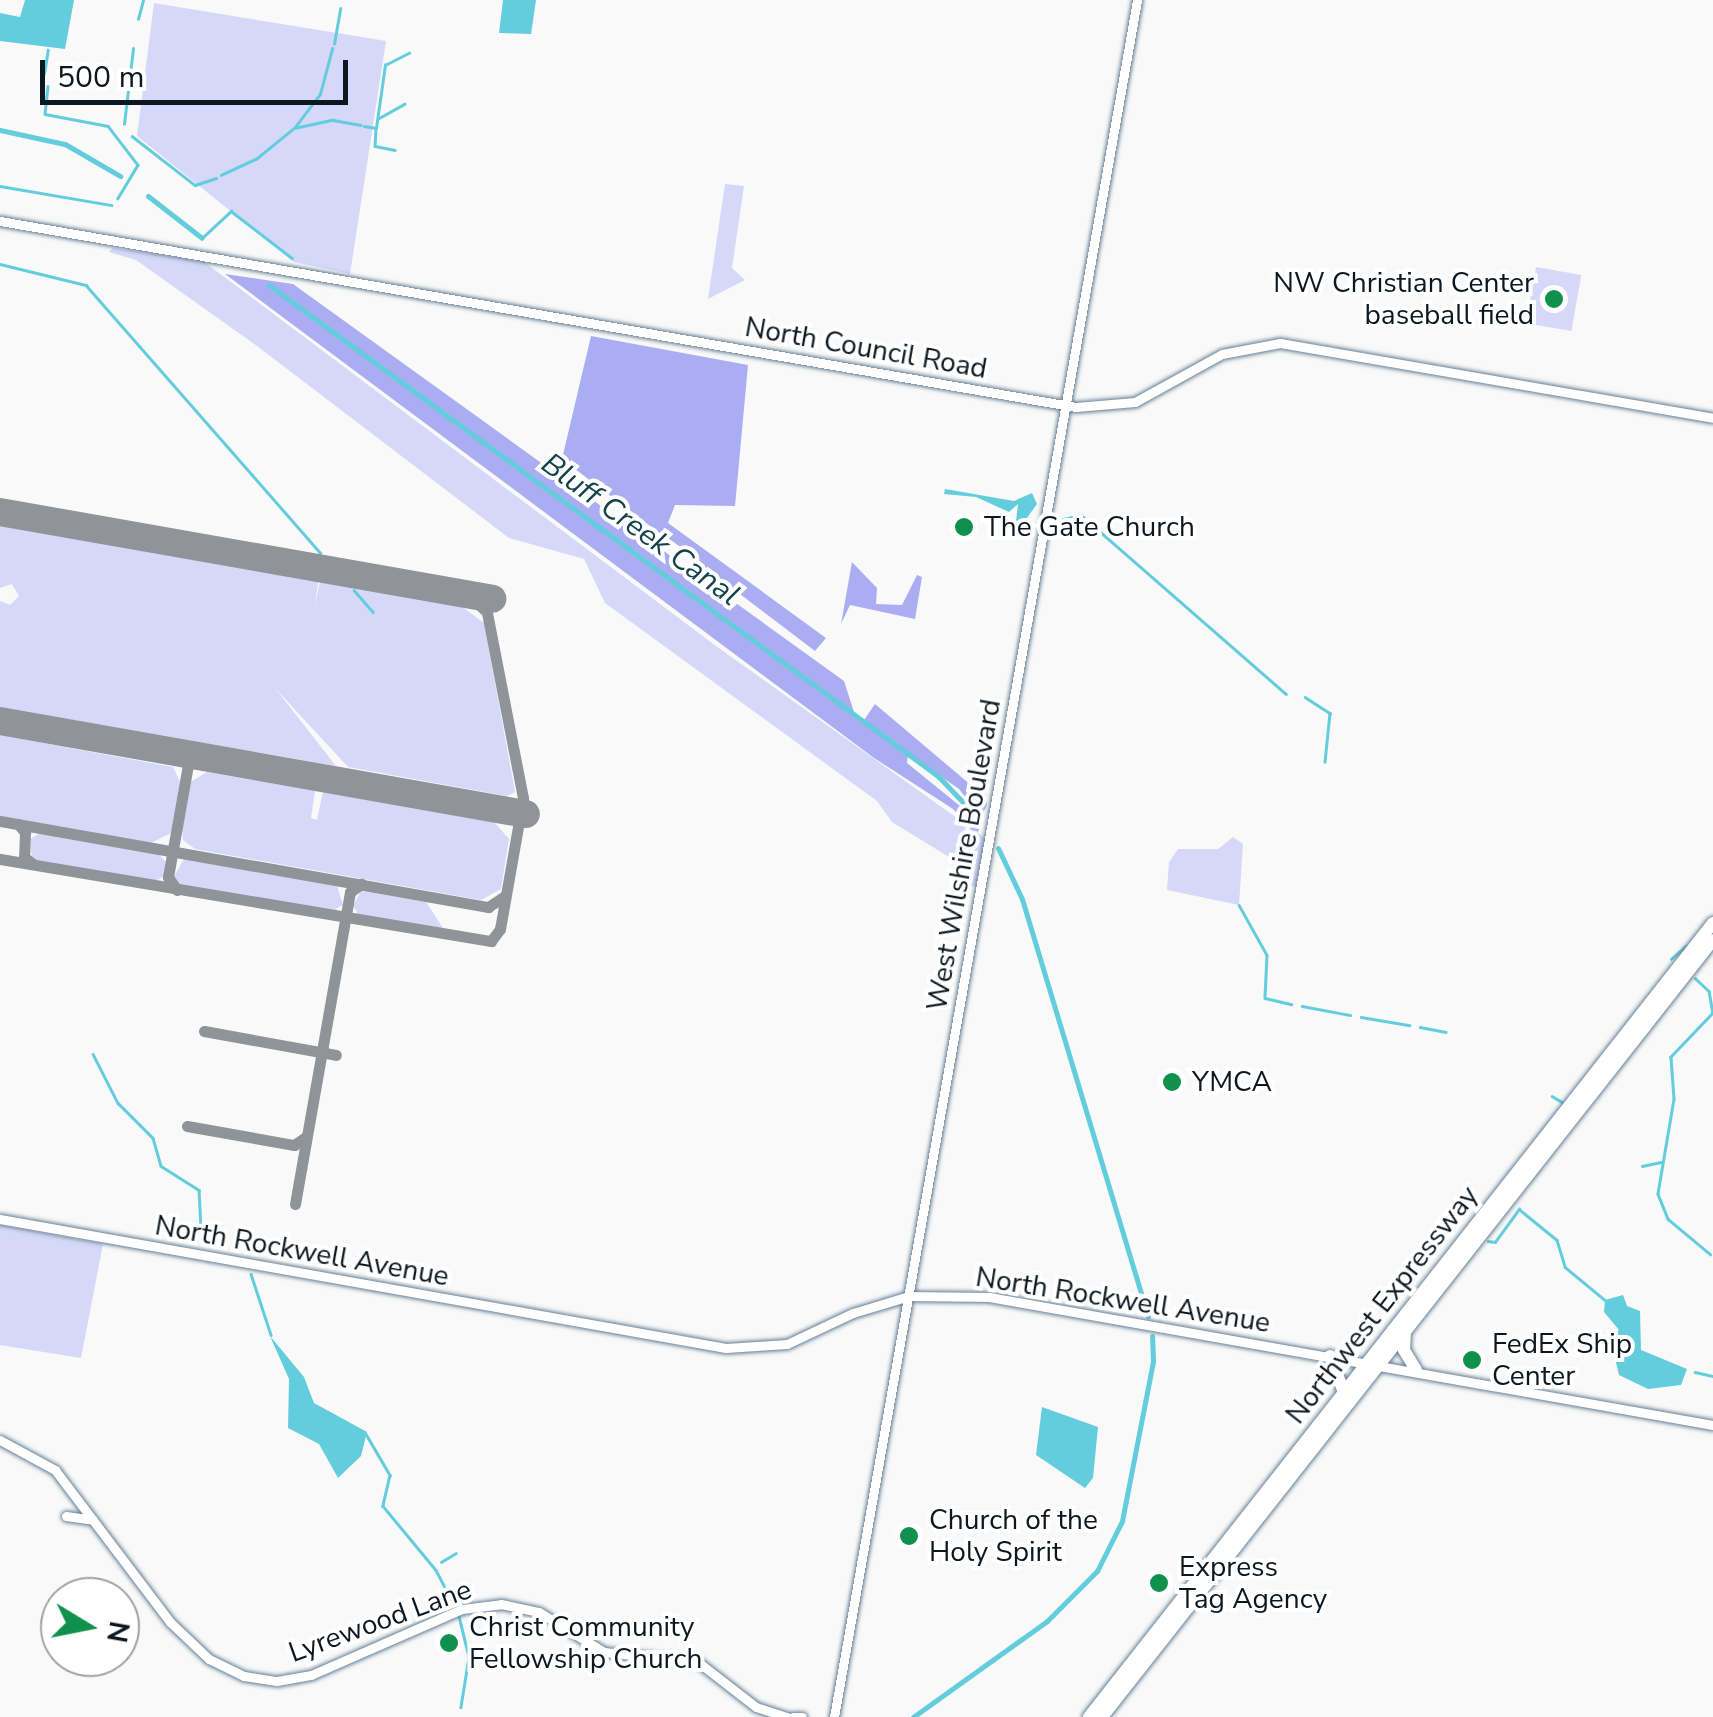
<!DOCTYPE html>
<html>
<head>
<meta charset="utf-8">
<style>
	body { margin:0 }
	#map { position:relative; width:1713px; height:1717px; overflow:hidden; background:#f9f9f9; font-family:"Nunito Sans",sans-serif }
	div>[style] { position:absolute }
	.green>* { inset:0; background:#d5d8f9; transform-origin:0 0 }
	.forest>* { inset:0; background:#abadf3 }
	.water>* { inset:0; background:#63cddd }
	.stream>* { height:2.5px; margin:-1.25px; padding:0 1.25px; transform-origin:1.25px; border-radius:1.25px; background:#63cddd }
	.canal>* { height:5px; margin:-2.5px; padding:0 2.5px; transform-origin:2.5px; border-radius:2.5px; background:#63cddd }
	.taxiway>* { height:11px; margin:-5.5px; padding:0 5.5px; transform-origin:5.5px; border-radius:5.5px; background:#909498 }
	.runway>* { height:28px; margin:-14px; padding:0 14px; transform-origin:14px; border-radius:14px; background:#909498 }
	.roads { filter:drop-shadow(0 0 2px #668097) drop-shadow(0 0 2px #668097) }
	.secondary>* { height:9px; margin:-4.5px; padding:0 4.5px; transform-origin:4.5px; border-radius:4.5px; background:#fff }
	.highway>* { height:12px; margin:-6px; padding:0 6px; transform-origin:6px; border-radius:6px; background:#fff }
	.dots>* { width:28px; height:28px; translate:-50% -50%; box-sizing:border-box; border:5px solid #fff; border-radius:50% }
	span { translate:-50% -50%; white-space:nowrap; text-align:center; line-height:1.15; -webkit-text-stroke:8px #fff; paint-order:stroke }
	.poi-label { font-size:28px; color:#0d1720 }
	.right { translate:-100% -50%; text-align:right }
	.left { translate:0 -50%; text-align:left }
	.street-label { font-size:28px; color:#0d1720 }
	.water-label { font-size:30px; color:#124349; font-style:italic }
	.north { position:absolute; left:40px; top:1577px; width:100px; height:100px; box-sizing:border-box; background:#fff; border:2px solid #9ea2a6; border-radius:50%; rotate:100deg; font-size:28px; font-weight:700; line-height:40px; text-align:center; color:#0d1720 }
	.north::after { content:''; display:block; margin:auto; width:35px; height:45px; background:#10904d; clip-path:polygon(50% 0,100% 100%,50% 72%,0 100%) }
	.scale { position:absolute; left:40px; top:60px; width:308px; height:45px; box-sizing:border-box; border:5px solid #0d1720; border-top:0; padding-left:12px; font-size:30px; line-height:35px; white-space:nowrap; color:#0d1720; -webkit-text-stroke:8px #fff; paint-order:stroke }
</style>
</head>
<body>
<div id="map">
	<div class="green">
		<i style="clip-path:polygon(154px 3px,386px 41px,350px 274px,294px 262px,137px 136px)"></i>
		<i style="clip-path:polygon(725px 184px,744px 186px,732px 268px,745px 280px,708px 299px)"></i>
		<i style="clip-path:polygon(113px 248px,203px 261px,716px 646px,985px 838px,976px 887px,963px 883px,949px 857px,892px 822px,877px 801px,605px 603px,584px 559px,509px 538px,257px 346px,136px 260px,109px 252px)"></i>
		<i style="left:1536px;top:267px;width:46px;height:57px;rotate:10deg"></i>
		<i style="clip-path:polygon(0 519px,319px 576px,315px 605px,321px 576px,453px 600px,484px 623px,515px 792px,507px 796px,348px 767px,275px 688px,336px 766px,0 707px,0 601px,10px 605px,19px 596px,12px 584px,0 588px)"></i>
		<i style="clip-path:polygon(0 735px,173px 767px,180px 782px,171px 833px,151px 843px,0 816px)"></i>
		<i style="clip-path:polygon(207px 772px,315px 791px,311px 818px,317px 820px,323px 792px,494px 822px,509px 839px,501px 889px,481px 900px,195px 849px,183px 840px,182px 827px,189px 783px)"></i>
		<i style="clip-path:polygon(40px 833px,158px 853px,166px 862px,164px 876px,155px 881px,32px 859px,30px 839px)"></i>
		<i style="clip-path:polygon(1233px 837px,1243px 844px,1239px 905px,1167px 890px,1169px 862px,1178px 849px,1218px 849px)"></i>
		<i style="clip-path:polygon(184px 859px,337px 886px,343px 905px,331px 912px,180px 886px,173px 878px)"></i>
		<i style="clip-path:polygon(361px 891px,426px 902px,443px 928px,360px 917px,353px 906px)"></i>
		<i style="clip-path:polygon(0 1225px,103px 1244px,81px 1358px,0 1345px)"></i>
	</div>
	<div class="forest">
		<i style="clip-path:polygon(225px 274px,293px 284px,844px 681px,854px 712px,864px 720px,875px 704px,972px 786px,984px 786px,987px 805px,981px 817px,959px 789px,908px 754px,907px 763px,981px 823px,977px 835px,953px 809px,874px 758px)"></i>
		<i style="clip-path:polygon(591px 336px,748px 365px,735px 506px,675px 505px,668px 523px,826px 638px,815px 651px,562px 459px)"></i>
		<i style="clip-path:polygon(852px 562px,877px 588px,876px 604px,902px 605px,917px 575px,922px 577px,915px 619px,850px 605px,841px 624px)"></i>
	</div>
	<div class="water">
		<i style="clip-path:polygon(25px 0,74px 0,65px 49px,0 41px,0 13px,20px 17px)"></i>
		<i style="clip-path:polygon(503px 0,536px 0,531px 34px,499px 33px)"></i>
		<i style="clip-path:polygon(945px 489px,1014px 501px,1032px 493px,1037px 504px,1021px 526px,1016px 521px,1018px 504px,1009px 512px,976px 497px,944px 494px)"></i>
		<i style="clip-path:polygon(1623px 1295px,1627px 1306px,1640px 1311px,1641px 1350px,1687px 1369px,1681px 1385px,1648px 1389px,1619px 1375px,1610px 1338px,1619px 1330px,1604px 1312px,1605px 1300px)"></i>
		<i style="clip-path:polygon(270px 1336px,304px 1377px,314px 1403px,367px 1432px,361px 1456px,338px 1478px,319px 1444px,288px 1428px,289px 1379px)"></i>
		<i style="clip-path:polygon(1042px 1407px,1098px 1427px,1093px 1478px,1085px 1488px,1036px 1455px)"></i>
	</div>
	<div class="stream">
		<i style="left:138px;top:19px;width:20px;rotate:-75deg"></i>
		<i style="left:334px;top:44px;width:36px;rotate:-80deg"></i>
		<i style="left:44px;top:74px;width:24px;rotate:-81deg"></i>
		<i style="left:48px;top:86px;width:28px;rotate:96deg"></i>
		<i style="left:45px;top:114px;width:64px;rotate:10.8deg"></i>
		<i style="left:108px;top:126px;width:49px;rotate:52.4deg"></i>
		<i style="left:138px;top:165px;width:39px;rotate:121deg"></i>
		<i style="left:379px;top:118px;width:29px;rotate:-29deg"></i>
		<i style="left:124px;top:124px;width:76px;rotate:-83.2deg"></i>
		<i style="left:364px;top:126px;width:12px;rotate:9deg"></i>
		<i style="left:376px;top:128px;width:18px;rotate:93deg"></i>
		<i style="left:375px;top:146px;width:20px;rotate:11deg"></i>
		<i style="left:295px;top:127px;width:41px;rotate:-52.9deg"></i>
		<i style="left:320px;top:94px;width:47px;rotate:-75.1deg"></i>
		<i style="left:376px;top:128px;width:64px;rotate:-81.9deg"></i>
		<i style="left:385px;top:65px;width:27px;rotate:-27deg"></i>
		<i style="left:132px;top:136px;width:80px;rotate:37.9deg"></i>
		<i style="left:195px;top:185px;width:22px;rotate:-18deg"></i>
		<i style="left:221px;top:175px;width:38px;rotate:-25deg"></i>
		<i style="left:256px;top:159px;width:49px;rotate:-39.2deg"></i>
		<i style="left:294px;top:128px;width:40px;rotate:-12deg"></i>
		<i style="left:333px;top:120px;width:28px;rotate:10deg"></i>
		<i style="left:0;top:186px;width:113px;rotate:9.7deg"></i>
		<i style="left:202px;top:238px;width:40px;rotate:-43deg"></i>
		<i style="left:231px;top:211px;width:77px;rotate:37.6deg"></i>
		<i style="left:0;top:264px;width:89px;rotate:13.7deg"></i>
		<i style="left:86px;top:285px;width:356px;rotate:48.8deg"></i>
		<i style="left:1055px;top:521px;width:27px;rotate:-13deg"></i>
		<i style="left:1081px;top:515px;width:272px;rotate:41.1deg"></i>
		<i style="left:354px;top:590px;width:29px;rotate:49deg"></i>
		<i style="left:1305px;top:697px;width:30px;rotate:33deg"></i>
		<i style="left:1330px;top:713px;width:49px;rotate:95.8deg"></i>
		<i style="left:1239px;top:905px;width:57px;rotate:60.8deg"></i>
		<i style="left:1267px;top:955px;width:43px;rotate:92.7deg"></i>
		<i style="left:1265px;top:998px;width:27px;rotate:13deg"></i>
		<i style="left:1671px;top:959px;width:20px;rotate:-41deg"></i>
		<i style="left:1695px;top:978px;width:19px;rotate:43deg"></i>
		<i style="left:1709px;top:991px;width:22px;rotate:80deg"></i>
		<i style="left:1713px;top:1013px;width:61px;rotate:133.7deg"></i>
		<i style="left:1671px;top:1057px;width:42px;rotate:85.9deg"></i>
		<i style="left:1674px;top:1099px;width:96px;rotate:99.6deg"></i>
		<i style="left:1658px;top:1194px;width:27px;rotate:68deg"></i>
		<i style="left:1668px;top:1219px;width:55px;rotate:39.8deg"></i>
		<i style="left:1302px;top:1006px;width:49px;rotate:10.6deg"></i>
		<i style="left:1361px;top:1017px;width:49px;rotate:9.5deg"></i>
		<i style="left:1420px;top:1027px;width:26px;rotate:11deg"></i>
		<i style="left:93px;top:1054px;width:55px;rotate:63deg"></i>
		<i style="left:118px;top:1103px;width:49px;rotate:45deg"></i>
		<i style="left:153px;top:1138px;width:29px;rotate:74deg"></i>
		<i style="left:161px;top:1166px;width:45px;rotate:32.3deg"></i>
		<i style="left:199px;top:1190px;width:35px;rotate:87deg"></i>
		<i style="left:201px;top:1225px;width:25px;rotate:48deg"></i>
		<i style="left:1552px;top:1096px;width:12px;rotate:31deg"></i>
		<i style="left:1642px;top:1166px;width:19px;rotate:-12deg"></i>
		<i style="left:1488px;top:1241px;width:7px;rotate:8deg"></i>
		<i style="left:1495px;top:1242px;width:41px;rotate:-54deg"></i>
		<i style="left:1519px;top:1209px;width:49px;rotate:39.2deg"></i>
		<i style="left:1557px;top:1240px;width:28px;rotate:73deg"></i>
		<i style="left:1565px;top:1267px;width:52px;rotate:39.5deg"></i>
		<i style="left:251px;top:1274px;width:64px;rotate:71.8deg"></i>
		<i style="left:1695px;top:1372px;width:18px;rotate:13deg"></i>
		<i style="left:366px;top:1434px;width:48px;rotate:59.7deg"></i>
		<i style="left:390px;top:1475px;width:32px;rotate:103deg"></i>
		<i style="left:383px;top:1506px;width:83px;rotate:50.4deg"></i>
		<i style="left:436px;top:1570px;width:42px;rotate:62.8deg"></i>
		<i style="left:441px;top:1562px;width:17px;rotate:-31deg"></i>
		<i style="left:459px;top:1616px;width:42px;rotate:76.3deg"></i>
		<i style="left:469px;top:1657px;width:51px;rotate:99.1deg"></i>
	</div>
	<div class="canal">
		<i style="left:0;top:130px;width:66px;rotate:12.2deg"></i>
		<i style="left:65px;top:144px;width:64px;rotate:30.2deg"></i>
		<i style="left:148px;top:196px;width:68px;rotate:37.9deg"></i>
		<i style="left:269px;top:285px;width:830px;rotate:36.28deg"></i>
		<i style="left:938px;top:776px;width:59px;rotate:46.4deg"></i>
		<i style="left:998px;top:848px;width:56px;rotate:64.8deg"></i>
		<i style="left:1022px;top:899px;width:436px;rotate:73.2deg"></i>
		<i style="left:913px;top:1717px;width:165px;rotate:-35.6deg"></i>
		<i style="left:1047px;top:1621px;width:71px;rotate:-45deg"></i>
		<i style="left:1097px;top:1571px;width:56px;rotate:-63.4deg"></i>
		<i style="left:1122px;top:1521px;width:163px;rotate:-79deg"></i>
		<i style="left:1153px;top:1361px;width:25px;rotate:-92deg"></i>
	</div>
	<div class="taxiway">
		<i style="left:175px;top:752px;width:18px;rotate:45deg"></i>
		<i style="left:0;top:821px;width:496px;rotate:10deg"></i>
		<i style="left:488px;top:907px;width:20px;rotate:-33deg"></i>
		<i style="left:18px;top:824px;width:11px;rotate:49deg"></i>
		<i style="left:25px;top:832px;width:25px;rotate:92deg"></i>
		<i style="left:24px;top:857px;width:11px;rotate:38deg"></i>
		<i style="left:0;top:859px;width:498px;rotate:9.5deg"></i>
		<i style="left:491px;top:941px;width:15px;rotate:-53deg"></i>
		<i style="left:500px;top:929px;width:133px;rotate:-80deg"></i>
		<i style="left:523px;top:798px;width:189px;rotate:-101deg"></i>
		<i style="left:487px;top:612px;width:25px;rotate:-138deg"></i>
		<i style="left:177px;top:890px;width:16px;rotate:-125deg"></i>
		<i style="left:168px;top:877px;width:114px;rotate:-79.9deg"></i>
		<i style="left:188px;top:765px;width:19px;rotate:-25deg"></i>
		<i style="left:204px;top:1031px;width:134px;rotate:10.3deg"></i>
		<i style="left:187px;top:1126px;width:109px;rotate:10.1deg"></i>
		<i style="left:294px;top:1145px;width:14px;rotate:-34deg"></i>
		<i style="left:295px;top:1204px;width:317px;rotate:-80deg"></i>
		<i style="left:350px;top:892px;width:14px;rotate:-36deg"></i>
	</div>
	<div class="runway">
		<i style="left:0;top:512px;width:500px;rotate:10deg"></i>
		<i style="left:0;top:721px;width:534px;rotate:10.03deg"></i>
	</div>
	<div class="roads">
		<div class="secondary">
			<i style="left:0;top:221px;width:1092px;rotate:9.81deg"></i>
			<i style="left:1076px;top:407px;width:59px;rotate:-4.8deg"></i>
			<i style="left:1135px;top:402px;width:99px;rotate:-28.9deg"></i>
			<i style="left:1222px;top:354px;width:59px;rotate:-10.7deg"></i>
			<i style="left:1280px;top:343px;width:439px;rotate:9.8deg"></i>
			<i style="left:0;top:1219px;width:737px;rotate:10.08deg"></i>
			<i style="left:726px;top:1348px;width:61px;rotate:-3.8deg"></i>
			<i style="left:787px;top:1344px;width:73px;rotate:-25.2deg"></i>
			<i style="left:853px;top:1313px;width:59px;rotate:-16.9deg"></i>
			<i style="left:909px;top:1296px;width:80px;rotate:0.7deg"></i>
			<i style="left:989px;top:1297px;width:735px;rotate:10.03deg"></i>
			<i style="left:0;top:1440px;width:63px;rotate:28.6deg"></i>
			<i style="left:55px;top:1470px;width:191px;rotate:52.9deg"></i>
			<i style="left:170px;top:1622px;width:54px;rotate:43.5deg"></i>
			<i style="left:209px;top:1659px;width:39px;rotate:26deg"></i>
			<i style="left:244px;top:1676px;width:33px;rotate:9deg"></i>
			<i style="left:277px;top:1681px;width:35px;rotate:-10deg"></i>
			<i style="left:311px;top:1675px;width:165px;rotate:-23.6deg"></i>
			<i style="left:462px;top:1609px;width:39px;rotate:-7deg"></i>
			<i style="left:501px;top:1604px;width:39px;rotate:12deg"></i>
			<i style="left:539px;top:1612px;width:76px;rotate:31.6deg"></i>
			<i style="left:604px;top:1652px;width:95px;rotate:6.1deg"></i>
			<i style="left:698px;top:1662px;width:73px;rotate:37.8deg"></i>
			<i style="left:756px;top:1707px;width:33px;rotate:18deg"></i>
			<i style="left:66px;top:1516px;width:27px;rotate:8deg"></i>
			<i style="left:793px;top:1717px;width:9px"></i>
			<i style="left:834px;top:1717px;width:1744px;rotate:-79.99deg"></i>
		</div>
		<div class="highway">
			<i style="left:1405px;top:1332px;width:18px;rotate:93deg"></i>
			<i style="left:1404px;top:1350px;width:23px;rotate:59deg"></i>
			<i style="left:1330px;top:1356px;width:39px;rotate:69deg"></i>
			<i style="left:1089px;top:1717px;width:1010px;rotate:-51.84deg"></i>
			<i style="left:1102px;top:1717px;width:988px;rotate:-51.82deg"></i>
		</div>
	</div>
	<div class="dots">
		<i style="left:1554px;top:299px;background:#10904d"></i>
		<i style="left:964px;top:527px;background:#10904d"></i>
		<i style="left:1172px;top:1082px;background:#10904d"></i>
		<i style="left:1472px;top:1360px;background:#10904d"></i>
		<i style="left:909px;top:1536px;background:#10904d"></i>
		<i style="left:1159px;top:1583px;background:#10904d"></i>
		<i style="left:449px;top:1643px;background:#10904d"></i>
	</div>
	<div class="poi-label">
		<span class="right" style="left:1534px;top:299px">NW Christian Center<br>baseball field</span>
		<span class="left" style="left:984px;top:527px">The Gate Church</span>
		<span class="left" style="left:1192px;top:1082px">YMCA</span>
		<span class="left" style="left:1492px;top:1360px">FedEx Ship<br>Center</span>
		<span class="left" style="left:929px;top:1536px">Church of the<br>Holy Spirit</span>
		<span class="left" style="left:1179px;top:1583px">Express<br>Tag Agency</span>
		<span class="left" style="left:469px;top:1643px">Christ Community<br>Fellowship Church</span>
	</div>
	<div class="street-label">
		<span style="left:866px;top:348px;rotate:10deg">North Council Road</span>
		<span style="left:964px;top:855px;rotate:-80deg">West Wilshire Boulevard</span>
		<span style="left:302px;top:1251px;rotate:10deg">North Rockwell Avenue</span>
		<span style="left:1123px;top:1300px;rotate:9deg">North Rockwell Avenue</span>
		<span style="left:1382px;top:1305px;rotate:-52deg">Northwest Expressway</span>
		<span style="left:380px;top:1621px;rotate:-20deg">Lyrewood Lane</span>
	</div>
	<div class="water-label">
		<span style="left:640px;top:530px;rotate:36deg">Bluff Creek Canal</span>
	</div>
	<div class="north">N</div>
	<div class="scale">500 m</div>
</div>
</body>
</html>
